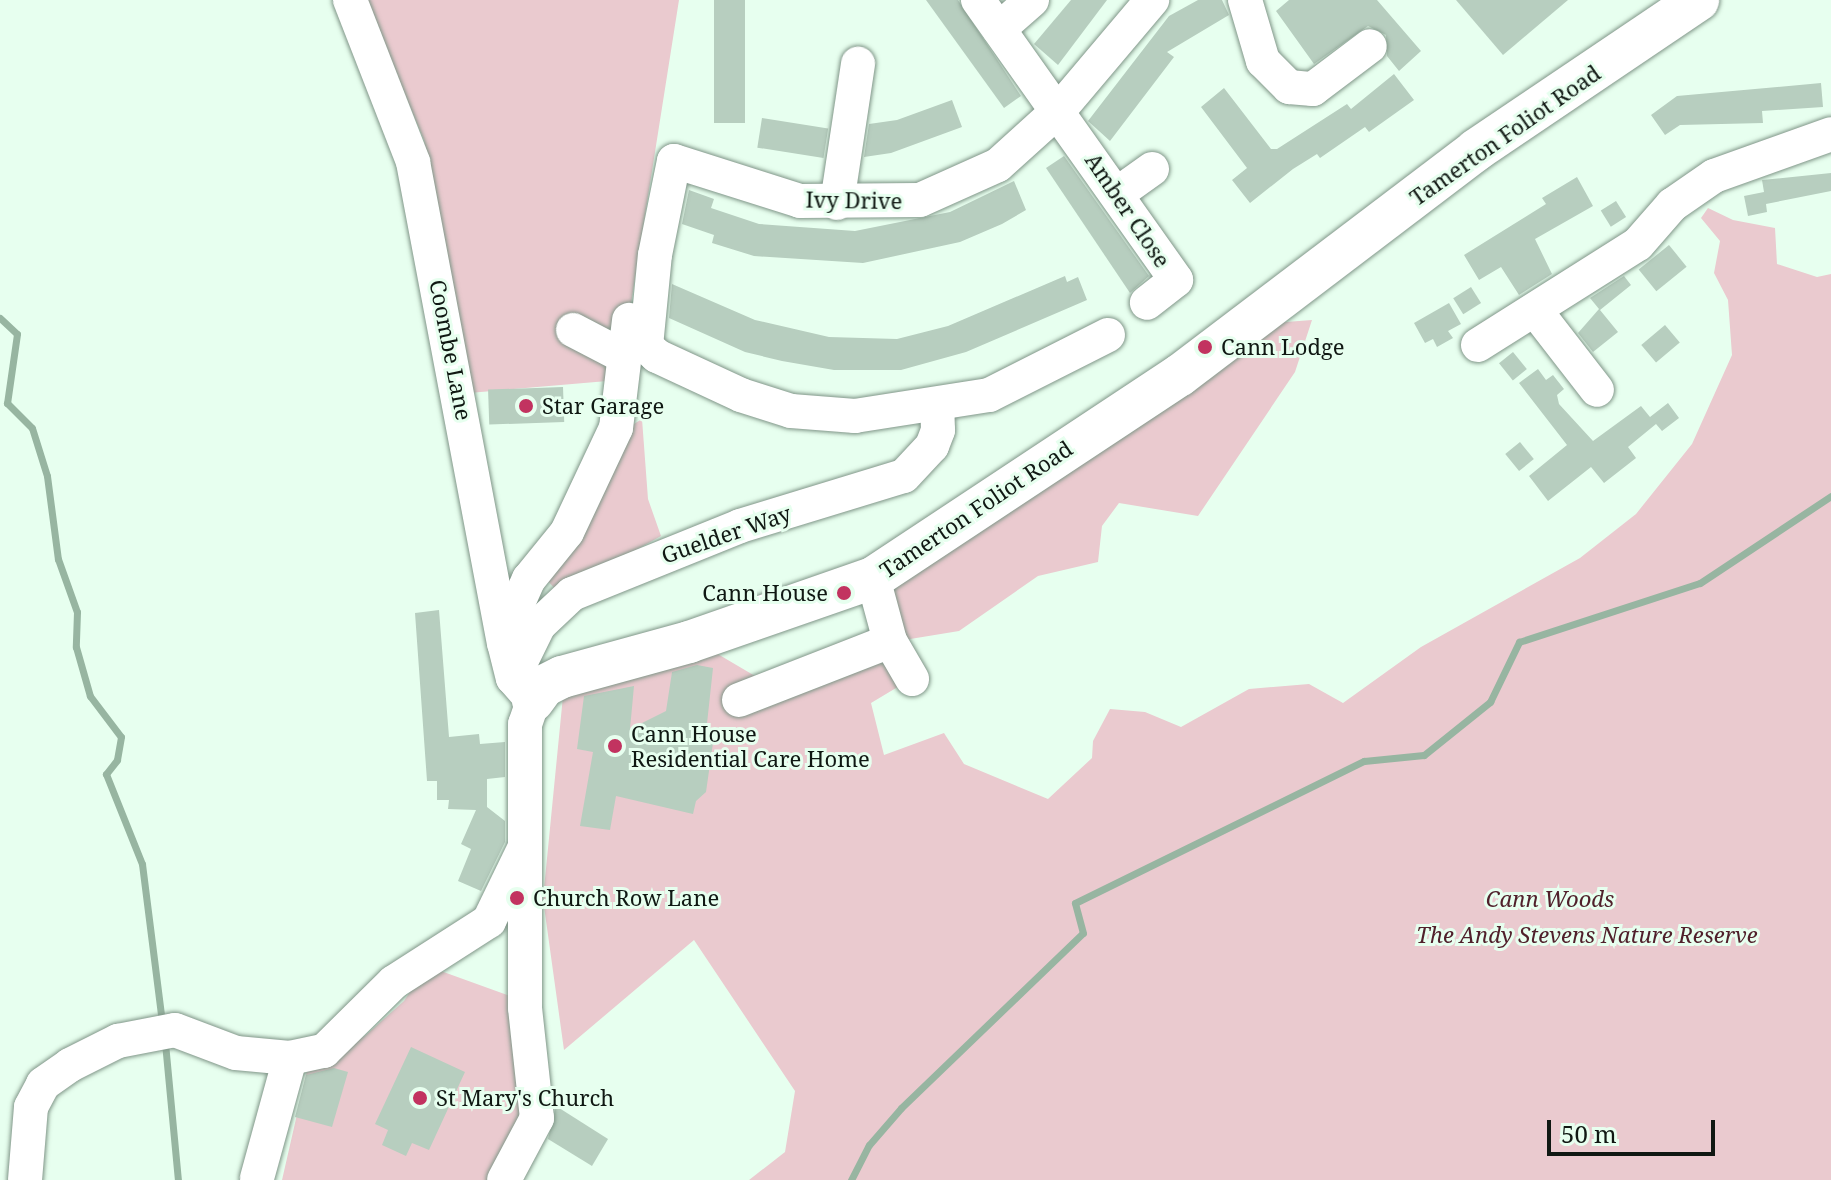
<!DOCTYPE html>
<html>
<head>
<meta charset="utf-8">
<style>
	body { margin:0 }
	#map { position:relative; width:1831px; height:1180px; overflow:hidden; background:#e7ffef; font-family:"Noto Serif",serif }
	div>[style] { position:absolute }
	.green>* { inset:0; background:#eacacf }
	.stream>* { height:7px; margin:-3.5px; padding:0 3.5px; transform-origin:3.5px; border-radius:3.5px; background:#97b5a1 }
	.building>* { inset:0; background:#b7cebf; transform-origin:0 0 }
	.roads { filter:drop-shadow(0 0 2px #809688) drop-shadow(0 0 2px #809688) }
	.minor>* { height:34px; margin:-17px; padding:0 17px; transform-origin:17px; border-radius:17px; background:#fff }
	.major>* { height:42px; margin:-21px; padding:0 21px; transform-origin:21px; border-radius:21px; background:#fff }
	.dots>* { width:22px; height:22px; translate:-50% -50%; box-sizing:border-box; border:4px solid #e7ffef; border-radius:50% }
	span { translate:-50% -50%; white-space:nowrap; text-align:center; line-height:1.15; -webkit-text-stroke:6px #e7ffef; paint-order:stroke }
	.street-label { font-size:22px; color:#101813 }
	.poi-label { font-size:22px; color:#101813 }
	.left { translate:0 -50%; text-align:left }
	.right { translate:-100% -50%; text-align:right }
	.park-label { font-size:22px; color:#50202b; font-style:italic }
	.scale { position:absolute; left:1547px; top:1120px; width:168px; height:36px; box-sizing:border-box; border:4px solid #101813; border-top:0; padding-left:10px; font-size:24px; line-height:28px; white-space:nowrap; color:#101813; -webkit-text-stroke:6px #e7ffef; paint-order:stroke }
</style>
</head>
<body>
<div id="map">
	<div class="green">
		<i style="clip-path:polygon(365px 0,679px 0,619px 380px,469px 393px,424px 140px)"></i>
		<i style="clip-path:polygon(1708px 208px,1733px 220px,1775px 228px,1777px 264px,1817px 277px,1831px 274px,1831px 1180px,749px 1180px,785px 1152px,795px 1091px,694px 940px,564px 1050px,543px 899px,563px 696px,716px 653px,755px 676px,856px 636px,889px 651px,906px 682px,871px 703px,884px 755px,944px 733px,964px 764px,1048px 799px,1092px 758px,1093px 741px,1110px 709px,1145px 712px,1181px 727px,1249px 689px,1309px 684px,1343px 703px,1421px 647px,1580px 558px,1636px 514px,1692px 444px,1732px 355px,1728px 300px,1714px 273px,1720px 241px,1701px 218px)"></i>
		<i style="clip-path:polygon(1312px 320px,1295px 372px,1198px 516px,1119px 503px,1102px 526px,1098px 562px,1038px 576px,959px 631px,898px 641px,878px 580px,1261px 324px)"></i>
		<i style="clip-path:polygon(642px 419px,648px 499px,661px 536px,559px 593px,545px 578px,621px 432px)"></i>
		<i style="clip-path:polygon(427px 966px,513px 997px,526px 1102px,493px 1180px,282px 1180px,309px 1062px,333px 1057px,366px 1035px,404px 1001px)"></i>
	</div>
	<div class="stream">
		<i style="left:0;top:318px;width:23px;rotate:43deg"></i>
		<i style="left:17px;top:334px;width:70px;rotate:98.2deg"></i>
		<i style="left:7px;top:403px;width:35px;rotate:45deg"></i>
		<i style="left:32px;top:428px;width:50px;rotate:72.6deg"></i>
		<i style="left:47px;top:476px;width:84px;rotate:82.5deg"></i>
		<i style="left:58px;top:559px;width:56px;rotate:70.3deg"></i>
		<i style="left:77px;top:612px;width:35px;rotate:92deg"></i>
		<i style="left:76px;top:647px;width:51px;rotate:74.1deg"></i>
		<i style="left:90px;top:696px;width:51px;rotate:52.9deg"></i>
		<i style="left:121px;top:737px;width:23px;rotate:100deg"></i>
		<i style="left:117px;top:760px;width:18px;rotate:128deg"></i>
		<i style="left:106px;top:774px;width:97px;rotate:68.2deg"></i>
		<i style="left:142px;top:864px;width:159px;rotate:82.8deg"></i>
		<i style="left:165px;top:1043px;width:138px;rotate:84.6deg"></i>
		<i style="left:851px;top:1180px;width:39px;rotate:-63deg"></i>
		<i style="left:869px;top:1145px;width:49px;rotate:-49.1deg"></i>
		<i style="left:901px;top:1108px;width:252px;rotate:-43.9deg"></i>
		<i style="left:1083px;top:933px;width:31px;rotate:-105deg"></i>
		<i style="left:1075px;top:903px;width:322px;rotate:-26.2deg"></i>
		<i style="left:1364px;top:761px;width:60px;rotate:-5.7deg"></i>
		<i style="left:1424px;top:755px;width:85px;rotate:-38.8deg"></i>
		<i style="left:1490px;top:702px;width:67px;rotate:-64.2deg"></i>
		<i style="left:1519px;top:642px;width:190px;rotate:-18.1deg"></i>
		<i style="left:1700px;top:583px;width:157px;rotate:-33.6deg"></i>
	</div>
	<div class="building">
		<i style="left:714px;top:0;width:31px;height:123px"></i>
		<i style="clip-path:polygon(926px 0,958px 0,1021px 96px,1004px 108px)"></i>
		<i style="clip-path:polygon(1071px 0,1107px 0,1058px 65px,1034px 44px)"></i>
		<i style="clip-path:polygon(1198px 0,1222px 0,1229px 15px,1167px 52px,1174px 57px,1110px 141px,1088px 121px,1169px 16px)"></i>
		<i style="clip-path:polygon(1289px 0,1377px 0,1421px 51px,1399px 71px,1387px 56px,1386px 35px,1368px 26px,1314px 64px,1276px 11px)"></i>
		<i style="clip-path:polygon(1456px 0,1568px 0,1503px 55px)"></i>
		<i style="clip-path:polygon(1394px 74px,1414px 100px,1369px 132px,1365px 127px,1320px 158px,1317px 154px,1293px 169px,1250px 203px,1232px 180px,1247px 168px,1201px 107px,1224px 88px,1271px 149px,1277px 149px,1347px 104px,1351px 109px)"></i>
		<i style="clip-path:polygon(1821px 83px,1823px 107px,1762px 111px,1763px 123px,1680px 125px,1665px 135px,1651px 115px,1677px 96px)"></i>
		<i style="clip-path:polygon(952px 100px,962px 127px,891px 153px,864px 157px,869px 124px,897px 120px)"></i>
		<i style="left:762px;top:118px;width:67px;height:30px;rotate:9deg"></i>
		<i style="clip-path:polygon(1064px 156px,1149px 276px,1130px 293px,1046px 168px)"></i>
		<i style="clip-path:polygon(1831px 173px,1831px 191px,1766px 204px,1767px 212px,1748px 216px,1744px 196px,1764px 192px,1762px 180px)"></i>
		<i style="clip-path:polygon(1577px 177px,1593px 206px,1535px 239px,1552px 274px,1519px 295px,1501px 267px,1479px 280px,1464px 255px,1546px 204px,1542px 198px)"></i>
		<i style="clip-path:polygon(1014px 181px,1026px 210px,1002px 224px,960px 242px,863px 263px,754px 256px,712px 243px,714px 235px,682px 224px,689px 190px,714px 199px,711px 208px,759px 224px,855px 231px,950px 212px)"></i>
		<i style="left:1616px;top:201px;width:19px;height:18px;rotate:58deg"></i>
		<i style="left:1669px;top:245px;width:28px;height:39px;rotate:51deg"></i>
		<i style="clip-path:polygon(1065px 276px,1067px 282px,1078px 277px,1087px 300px,966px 352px,901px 370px,834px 370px,782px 361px,745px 352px,669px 318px,672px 284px,755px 320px,829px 337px,897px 339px,948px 326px)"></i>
		<i style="clip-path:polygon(1624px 276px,1631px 285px,1600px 310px,1618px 332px,1593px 352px,1578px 333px,1599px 309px,1590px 298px)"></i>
		<i style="left:1471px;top:287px;width:19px;height:21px;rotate:58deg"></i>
		<i style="clip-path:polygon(1449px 303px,1461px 324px,1448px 331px,1453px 338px,1437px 347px,1433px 339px,1425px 343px,1414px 323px)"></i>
		<i style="left:1665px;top:325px;width:23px;height:31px;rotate:50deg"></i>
		<i style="left:1513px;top:352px;width:22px;height:18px;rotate:51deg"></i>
		<i style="clip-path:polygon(1538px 369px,1546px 380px,1553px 375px,1564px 389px,1557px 395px,1559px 404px,1593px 441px,1641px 406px,1650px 417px,1668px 403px,1679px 418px,1662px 431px,1656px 424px,1628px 447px,1636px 458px,1604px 483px,1591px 467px,1548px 501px,1529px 476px,1567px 445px,1519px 383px)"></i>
		<i style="left:563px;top:387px;width:35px;height:75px;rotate:88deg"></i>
		<i style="left:1520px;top:442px;width:22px;height:19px;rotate:51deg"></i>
		<i style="clip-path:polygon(439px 610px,449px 737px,479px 734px,480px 744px,505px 742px,505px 777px,487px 779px,487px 807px,505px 821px,505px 842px,481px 891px,458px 881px,471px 849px,461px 844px,476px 810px,448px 809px,449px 800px,437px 800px,437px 781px,427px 781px,415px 613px)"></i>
		<i style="clip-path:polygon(697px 665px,713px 668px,705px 742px,713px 743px,706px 792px,696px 801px,693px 814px,616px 796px,610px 830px,580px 826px,593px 752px,577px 749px,584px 696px,634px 686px,630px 729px,666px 711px,672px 672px)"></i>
		<i style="clip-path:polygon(411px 1047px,465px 1072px,429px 1150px,412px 1143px,406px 1156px,382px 1145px,388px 1130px,375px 1124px)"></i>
		<i style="clip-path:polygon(334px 1068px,348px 1072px,332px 1127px,295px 1117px,306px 1075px)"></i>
		<i style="clip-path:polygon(556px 1106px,608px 1139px,592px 1166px,548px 1139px)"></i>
	</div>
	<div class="roads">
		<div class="minor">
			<i style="left:350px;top:0;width:174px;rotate:68.7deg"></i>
			<i style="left:413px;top:162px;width:490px;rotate:79.3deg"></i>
			<i style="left:504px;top:643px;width:36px;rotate:76deg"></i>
			<i style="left:513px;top:678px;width:30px;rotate:49deg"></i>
			<i style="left:533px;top:701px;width:24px;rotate:109deg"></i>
			<i style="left:525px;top:724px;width:284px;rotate:90deg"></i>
			<i style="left:525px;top:1008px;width:111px;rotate:83.8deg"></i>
			<i style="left:537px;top:1118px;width:70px;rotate:118deg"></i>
			<i style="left:978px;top:0;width:343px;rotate:54.7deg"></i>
			<i style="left:1176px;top:280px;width:37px;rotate:142deg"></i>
			<i style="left:1245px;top:0;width:64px;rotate:73.6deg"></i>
			<i style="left:1263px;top:61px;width:37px;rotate:45deg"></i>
			<i style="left:1289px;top:87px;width:24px;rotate:5deg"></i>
			<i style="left:1313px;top:89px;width:71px;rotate:-37deg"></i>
			<i style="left:999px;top:29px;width:44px;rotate:-41.3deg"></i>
			<i style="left:1117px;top:194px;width:43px;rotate:-35.5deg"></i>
			<i style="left:837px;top:203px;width:141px;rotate:-81.4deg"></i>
			<i style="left:1535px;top:310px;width:101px;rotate:52.2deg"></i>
			<i style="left:573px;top:330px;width:56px;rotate:27.5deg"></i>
			<i style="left:1108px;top:335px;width:133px;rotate:153.2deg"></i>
			<i style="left:989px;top:395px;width:136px;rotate:171.1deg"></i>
			<i style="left:855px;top:416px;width:64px;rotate:-175.5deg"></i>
			<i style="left:791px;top:411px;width:52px;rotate:-162.3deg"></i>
			<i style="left:741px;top:395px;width:93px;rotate:-155.1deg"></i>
			<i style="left:657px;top:356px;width:15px;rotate:-138deg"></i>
			<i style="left:646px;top:346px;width:91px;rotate:-84.4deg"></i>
			<i style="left:655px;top:255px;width:96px;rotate:-78.6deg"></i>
			<i style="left:674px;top:161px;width:132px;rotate:17.6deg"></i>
			<i style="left:800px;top:201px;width:120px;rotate:-0.5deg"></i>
			<i style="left:920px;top:200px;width:85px;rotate:-24.2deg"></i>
			<i style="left:998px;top:165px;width:84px;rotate:-42.1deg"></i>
			<i style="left:1060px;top:109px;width:143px;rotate:-49.8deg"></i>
			<i style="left:1478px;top:345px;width:189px;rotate:-32.3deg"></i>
			<i style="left:1638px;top:244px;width:52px;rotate:-48.9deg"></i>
			<i style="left:1672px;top:205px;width:51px;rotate:-34.6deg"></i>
			<i style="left:1714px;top:176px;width:124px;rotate:-19.7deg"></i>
			<i style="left:890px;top:641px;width:44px;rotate:59.9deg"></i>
			<i style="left:511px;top:644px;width:34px;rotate:-83deg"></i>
			<i style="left:515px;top:610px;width:34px;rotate:-66deg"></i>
			<i style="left:529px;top:579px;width:60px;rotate:-51deg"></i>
			<i style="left:567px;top:532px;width:115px;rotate:-64.8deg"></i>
			<i style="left:616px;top:428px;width:109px;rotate:-83.1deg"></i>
			<i style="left:513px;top:678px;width:59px;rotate:-63.9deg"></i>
			<i style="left:539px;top:625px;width:45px;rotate:-43.2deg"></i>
			<i style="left:572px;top:594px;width:181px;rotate:-22deg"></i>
			<i style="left:740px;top:526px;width:171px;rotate:-17deg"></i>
			<i style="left:904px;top:476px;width:41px;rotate:-47deg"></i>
			<i style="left:932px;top:446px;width:17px;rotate:-69deg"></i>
			<i style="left:938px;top:430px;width:24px;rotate:-92deg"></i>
			<i style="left:739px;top:700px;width:162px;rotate:-21.3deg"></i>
			<i style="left:890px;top:641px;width:65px;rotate:-105.1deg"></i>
			<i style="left:257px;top:1178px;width:124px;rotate:-74.6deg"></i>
			<i style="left:25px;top:1180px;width:73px;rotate:-85.3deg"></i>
			<i style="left:31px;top:1107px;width:26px;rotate:-62deg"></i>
			<i style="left:43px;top:1084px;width:33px;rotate:-35deg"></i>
			<i style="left:70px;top:1065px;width:54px;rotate:-26.6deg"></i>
			<i style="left:118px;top:1041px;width:58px;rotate:-10.9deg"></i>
			<i style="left:175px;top:1030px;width:65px;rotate:20.7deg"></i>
			<i style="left:236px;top:1053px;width:54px;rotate:5.3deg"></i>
			<i style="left:290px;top:1058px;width:35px;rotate:-12deg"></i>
			<i style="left:324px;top:1051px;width:98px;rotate:-44.6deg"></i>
			<i style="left:394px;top:982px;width:113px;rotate:-32.7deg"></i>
			<i style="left:489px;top:921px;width:80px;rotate:-64.1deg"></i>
		</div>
		<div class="major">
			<i style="left:533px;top:701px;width:19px;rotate:-54deg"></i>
			<i style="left:544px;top:686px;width:20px;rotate:-27deg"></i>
			<i style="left:562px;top:677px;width:132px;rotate:-15.4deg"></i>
			<i style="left:689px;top:642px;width:195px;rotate:-19.2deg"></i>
			<i style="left:873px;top:578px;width:368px;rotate:-33.5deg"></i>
			<i style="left:1180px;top:375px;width:372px;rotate:-37.2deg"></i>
			<i style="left:1476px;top:150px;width:268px;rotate:-34deg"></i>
		</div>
	</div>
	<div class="dots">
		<i style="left:1205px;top:347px;background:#c23360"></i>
		<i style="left:526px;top:406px;background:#c23360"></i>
		<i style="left:844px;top:593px;background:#c23360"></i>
		<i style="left:615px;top:746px;background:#c23360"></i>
		<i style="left:517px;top:898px;background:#c23360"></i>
		<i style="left:420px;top:1098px;background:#c23360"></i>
	</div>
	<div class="street-label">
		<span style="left:1505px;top:135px;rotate:-35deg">Tamerton Foliot Road</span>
		<span style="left:854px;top:200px;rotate:1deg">Ivy Drive</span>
		<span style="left:1128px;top:210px;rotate:56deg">Amber Close</span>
		<span style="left:451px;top:350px;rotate:79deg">Coombe Lane</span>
		<span style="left:976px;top:509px;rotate:-34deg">Tamerton Foliot Road</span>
		<span style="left:726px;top:534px;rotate:-19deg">Guelder Way</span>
	</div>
	<div class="poi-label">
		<span class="left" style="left:1221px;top:347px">Cann Lodge</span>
		<span class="left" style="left:542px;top:406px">Star Garage</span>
		<span class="right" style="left:828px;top:593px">Cann House</span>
		<span class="left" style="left:631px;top:746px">Cann House<br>Residential Care Home</span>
		<span class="left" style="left:533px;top:898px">Church Row Lane</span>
		<span class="left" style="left:436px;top:1098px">St Mary's Church</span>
	</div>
	<div class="park-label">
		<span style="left:1550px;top:899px">Cann Woods</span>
		<span style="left:1587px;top:935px">The Andy Stevens Nature Reserve</span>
	</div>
	<div class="scale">50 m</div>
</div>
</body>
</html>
